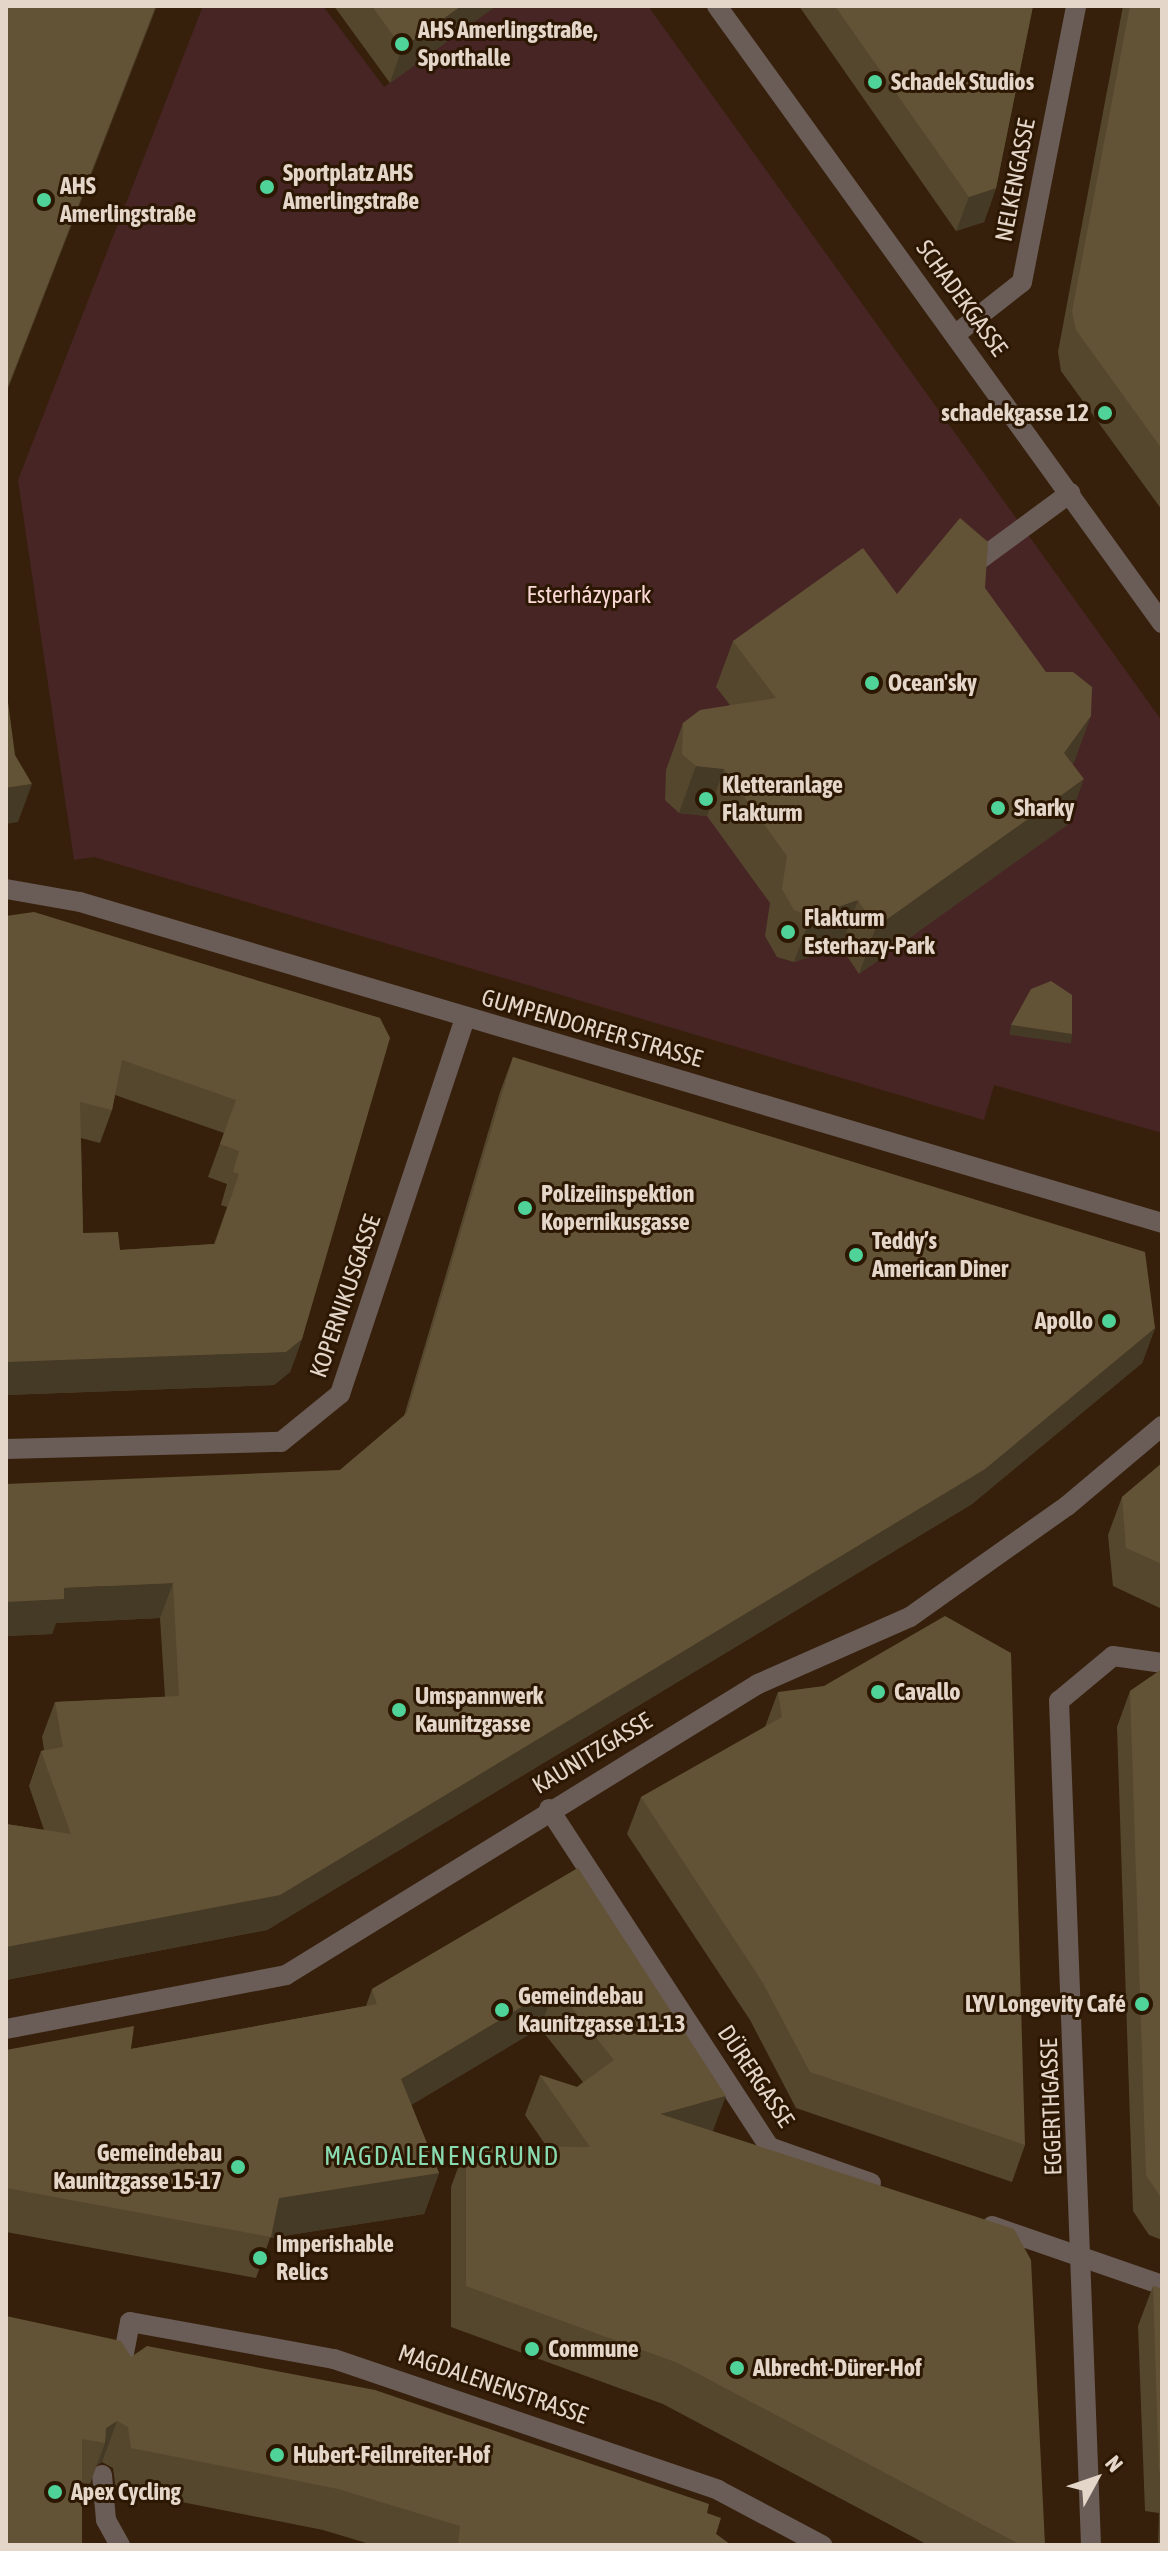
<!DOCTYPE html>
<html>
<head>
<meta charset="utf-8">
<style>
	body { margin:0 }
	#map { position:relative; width:1168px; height:2551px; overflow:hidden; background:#36200b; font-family:"Asap Condensed",sans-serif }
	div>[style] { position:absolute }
	.green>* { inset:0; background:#472524 }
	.service>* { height:20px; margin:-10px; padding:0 10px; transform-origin:10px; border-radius:10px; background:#6a5c56 }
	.minor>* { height:20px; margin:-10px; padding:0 10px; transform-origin:10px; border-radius:10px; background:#6a5c56 }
	.tertiary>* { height:20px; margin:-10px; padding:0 10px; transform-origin:10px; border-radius:10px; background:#6a5c56 }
	.wall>* { inset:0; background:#55472e }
	.shaded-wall>* { inset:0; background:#453a26; transform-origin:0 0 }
	.building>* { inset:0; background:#635336 }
	.dots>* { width:22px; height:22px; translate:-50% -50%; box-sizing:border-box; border:4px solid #2c1703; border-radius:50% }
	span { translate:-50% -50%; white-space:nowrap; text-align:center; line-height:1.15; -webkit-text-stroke:6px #2c1703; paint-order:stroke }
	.poi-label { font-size:24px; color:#e5d6ca; font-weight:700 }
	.left { translate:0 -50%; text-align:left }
	.right { translate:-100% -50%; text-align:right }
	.street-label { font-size:24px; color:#e5d6ca }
	.park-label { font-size:24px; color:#fad8d6 }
	.neighbourhood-label { font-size:26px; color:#89dab1; letter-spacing:2px }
	.frame { position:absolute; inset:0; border:8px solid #e5d6ca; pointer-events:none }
	.north { position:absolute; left:1056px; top:2439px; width:80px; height:80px; -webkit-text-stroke:6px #2c1703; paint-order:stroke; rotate:50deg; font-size:22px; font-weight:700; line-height:32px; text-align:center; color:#e5d6ca }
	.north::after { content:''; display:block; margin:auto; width:28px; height:36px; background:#e5d6ca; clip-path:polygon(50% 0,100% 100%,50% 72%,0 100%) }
</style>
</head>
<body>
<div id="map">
	<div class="green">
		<i style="clip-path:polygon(203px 6px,323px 6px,384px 87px,496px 6px,648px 6px,1162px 721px,1162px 1133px,994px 1085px,984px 1120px,94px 857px,74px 860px,18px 480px)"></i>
	</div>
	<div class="service">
		<i style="left:964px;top:571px;width:132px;rotate:-36.3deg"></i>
		<i style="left:120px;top:2374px;width:53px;rotate:-79.1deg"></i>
		<i style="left:130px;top:2322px;width:207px;rotate:10.3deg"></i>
		<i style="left:102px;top:2475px;width:45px;rotate:84.9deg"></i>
		<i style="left:106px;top:2520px;width:29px;rotate:61deg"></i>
	</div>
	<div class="minor">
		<i style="left:717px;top:6px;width:761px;rotate:54.2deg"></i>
		<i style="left:956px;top:334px;width:84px;rotate:-38.2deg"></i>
		<i style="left:1022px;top:282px;width:281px;rotate:-78.9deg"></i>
		<i style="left:6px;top:1449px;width:275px;rotate:-1.5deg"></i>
		<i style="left:281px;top:1442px;width:76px;rotate:-39.1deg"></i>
		<i style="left:340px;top:1394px;width:396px;rotate:-71.6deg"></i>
		<i style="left:549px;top:1809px;width:403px;rotate:56.9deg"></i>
		<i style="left:769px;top:2147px;width:108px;rotate:19.4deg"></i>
		<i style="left:992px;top:2226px;width:180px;rotate:19.1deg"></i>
		<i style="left:334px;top:2359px;width:406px;rotate:18.8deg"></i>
		<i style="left:718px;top:2490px;width:118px;rotate:27.9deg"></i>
		<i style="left:1091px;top:2545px;width:845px;rotate:-92.17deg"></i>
		<i style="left:1059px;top:1701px;width:70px;rotate:-39.8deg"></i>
		<i style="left:1113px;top:1656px;width:49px;rotate:8.1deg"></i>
	</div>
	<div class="tertiary">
		<i style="left:6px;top:889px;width:75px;rotate:10deg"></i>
		<i style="left:80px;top:902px;width:1129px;rotate:16.52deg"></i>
		<i style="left:6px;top:2029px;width:285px;rotate:-10.9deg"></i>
		<i style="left:286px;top:1975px;width:554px;rotate:-31.65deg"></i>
		<i style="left:758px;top:1684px;width:166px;rotate:-23.8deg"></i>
		<i style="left:910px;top:1617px;width:192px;rotate:-35.3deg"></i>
		<i style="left:1067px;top:1506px;width:124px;rotate:-40.1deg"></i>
	</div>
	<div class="wall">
		<i style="clip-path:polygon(334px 6px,496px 6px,390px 83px)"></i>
		<i style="clip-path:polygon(799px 6px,1033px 6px,996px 188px,984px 222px,956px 231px)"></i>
		<i style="clip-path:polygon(1123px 6px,1162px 6px,1162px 510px,1061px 371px,1058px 352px)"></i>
		<i style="clip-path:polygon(985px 588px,1074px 763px,1073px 764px,1067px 825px,859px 974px,841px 947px,794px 962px,777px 957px,765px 936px,770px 903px,707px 816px,679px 813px,665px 800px,666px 770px,683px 723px,730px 705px,716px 687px,733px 641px,897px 594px)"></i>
		<i style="clip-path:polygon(evenodd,6px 916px,380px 1018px,302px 1339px,290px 1372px,274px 1385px,6px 1395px,6px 916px,115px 1095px,224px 1133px,208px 1177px,227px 1184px,221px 1205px,227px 1207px,214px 1244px,120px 1250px,83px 1233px,81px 1138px,100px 1143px,112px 1110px,115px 1095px)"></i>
		<i style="clip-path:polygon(513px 1057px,1155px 1328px,1142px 1363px,972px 1504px,267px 1930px,6px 1980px,6px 1824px,44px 1830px,29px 1786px,41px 1751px,44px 1750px,42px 1737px,55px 1702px,165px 1697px,160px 1618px,56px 1623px,52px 1634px,6px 1636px,340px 1470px,404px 1416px,500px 1092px)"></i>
		<i style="clip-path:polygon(1162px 1463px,1162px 1609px,1113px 1586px,1108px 1535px,1122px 1497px)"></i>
		<i style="clip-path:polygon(1162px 1669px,1162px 2240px,1149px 2235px,1133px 2211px,1117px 1727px,1130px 1691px)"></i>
		<i style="clip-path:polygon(778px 1692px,1025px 2145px,1012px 2182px,796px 2108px,750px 2020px,627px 1834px,641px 1797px,765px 1727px)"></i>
		<i style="clip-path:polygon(578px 1868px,713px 2131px,1045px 2545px,928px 2545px,663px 2404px,451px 2327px,451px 2187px,466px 2146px,547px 2147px,525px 2115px,540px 2075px,577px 2087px,583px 2082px,540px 2028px,411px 2105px,439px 2173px,424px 2214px,270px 2238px,256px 2278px,6px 2232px,6px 2050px,131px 2049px,366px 2006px,372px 1989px)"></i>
		<i style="clip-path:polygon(1153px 2286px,1162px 2289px,1162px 2545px,1158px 2545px,1159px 2513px,1145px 2511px,1138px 2326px)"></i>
		<i style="clip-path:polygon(131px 2357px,707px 2513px,716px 2534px,731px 2545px,373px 2545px,323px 2530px,116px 2489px,113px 2468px,102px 2462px,97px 2465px,90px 2484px,82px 2483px,6px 2545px)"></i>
	</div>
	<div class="shaded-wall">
		<i style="clip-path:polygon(156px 6px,157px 6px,6px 394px,6px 392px)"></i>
		<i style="clip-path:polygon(461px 6px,496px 6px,390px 83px,402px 48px)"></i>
		<i style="clip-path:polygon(996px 188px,984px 222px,956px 231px,969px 197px)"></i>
		<i style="clip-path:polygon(1091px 716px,1074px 763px,1047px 799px,1064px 753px)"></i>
		<i style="clip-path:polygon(696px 766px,724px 769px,707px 816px,679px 813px)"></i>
		<i style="clip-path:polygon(1084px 779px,1067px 825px,859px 974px,876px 927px)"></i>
		<i style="clip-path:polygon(32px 784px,18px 822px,6px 824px,6px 788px)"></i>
		<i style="clip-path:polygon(858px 900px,841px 947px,794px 962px,811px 916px)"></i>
		<i style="left:1011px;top:1025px;width:62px;height:10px;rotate:8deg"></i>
		<i style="clip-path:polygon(1155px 1328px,1142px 1363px,972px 1504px,267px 1930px,6px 1980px,6px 1947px)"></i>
		<i style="clip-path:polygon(302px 1339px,290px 1372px,274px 1385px,6px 1395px,6px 1362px)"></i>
		<i style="clip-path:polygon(173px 1583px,160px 1618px,56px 1623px,52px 1634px,6px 1636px,6px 1602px,64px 1588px)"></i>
		<i style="clip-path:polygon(555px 1987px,540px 2028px,386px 2120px,401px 2079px)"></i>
		<i style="clip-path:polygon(726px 2096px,711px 2136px,660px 2114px)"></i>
		<i style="clip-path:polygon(439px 2173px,424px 2214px,270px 2238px,279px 2198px)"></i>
		<i style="clip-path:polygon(117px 2421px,102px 2462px,97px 2465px,105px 2443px,106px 2428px)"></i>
	</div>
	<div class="building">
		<i style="clip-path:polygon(6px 6px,156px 6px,6px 392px)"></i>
		<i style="clip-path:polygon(372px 6px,461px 6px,402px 48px)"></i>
		<i style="clip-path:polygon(835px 6px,1033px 6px,996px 188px,969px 197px)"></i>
		<i style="clip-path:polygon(1130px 6px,1162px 6px,1162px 449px,1076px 330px,1072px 312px)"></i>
		<i style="clip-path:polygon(960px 518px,988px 542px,985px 588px,1046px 672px,1073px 672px,1092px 687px,1091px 716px,1064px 753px,1084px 779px,876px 927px,858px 900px,811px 916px,794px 910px,782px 889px,787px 856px,724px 769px,696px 766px,682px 754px,683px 723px,700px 710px,776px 698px,733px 641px,863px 548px,897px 594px)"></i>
		<i style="clip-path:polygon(6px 687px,15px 755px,32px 784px,6px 788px)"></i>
		<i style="clip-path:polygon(evenodd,34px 912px,380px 1018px,390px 1038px,302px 1339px,286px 1352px,6px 1362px,6px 916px,34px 912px,122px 1060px,236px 1100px,220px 1144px,239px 1151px,233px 1172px,239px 1174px,215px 1244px,120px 1250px,118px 1232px,83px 1233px,80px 1102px,112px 1110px,122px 1060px)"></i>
		<i style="clip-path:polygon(1051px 981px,1072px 995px,1072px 1034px,1011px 1025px,1031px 989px)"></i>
		<i style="clip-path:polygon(513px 1057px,1145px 1252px,1155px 1328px,985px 1469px,280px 1895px,6px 1947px,6px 1824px,71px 1834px,41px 1751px,63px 1747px,55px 1702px,179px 1696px,173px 1583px,64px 1588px,64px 1599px,6px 1602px,6px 1484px,340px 1470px,407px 1413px)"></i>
		<i style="clip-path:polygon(1162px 1463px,1162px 1564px,1126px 1548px,1122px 1497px)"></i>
		<i style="clip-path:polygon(945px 1616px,1011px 1653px,1025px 2145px,810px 2072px,763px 1983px,641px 1797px,782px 1717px,778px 1692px,824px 1686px)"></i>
		<i style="clip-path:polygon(1162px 1669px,1162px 2199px,1146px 2175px,1130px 1691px)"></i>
		<i style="clip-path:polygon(578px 1868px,726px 2096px,660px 2114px,1014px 2229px,1031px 2260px,1045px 2545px,1021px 2545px,678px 2363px,466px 2286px,466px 2146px,590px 2147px,540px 2075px,577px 2087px,614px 2060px,555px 1987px,401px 2079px,439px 2173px,279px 2198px,271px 2237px,6px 2188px,6px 2050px,134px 2026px,131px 2049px,377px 2004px,372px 1989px)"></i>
		<i style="clip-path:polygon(1153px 2286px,1162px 2289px,1162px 2471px,1159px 2471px)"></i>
		<i style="clip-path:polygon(6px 2316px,121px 2341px,131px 2357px,147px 2346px,375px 2390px,709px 2504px,707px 2513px,721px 2518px,716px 2534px,731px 2545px,458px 2545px,460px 2526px,338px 2489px,131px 2448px,128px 2427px,117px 2421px,106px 2428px,105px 2443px,82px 2439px,82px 2545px,6px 2545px)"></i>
	</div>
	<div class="dots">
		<i style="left:402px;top:44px;background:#4fd399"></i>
		<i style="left:875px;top:82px;background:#4fd399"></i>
		<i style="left:267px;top:187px;background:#4fd399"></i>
		<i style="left:44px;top:200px;background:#4fd399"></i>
		<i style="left:1105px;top:413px;background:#4fd399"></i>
		<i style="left:872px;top:683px;background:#4fd399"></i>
		<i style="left:706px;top:799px;background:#4fd399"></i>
		<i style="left:998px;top:808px;background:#4fd399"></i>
		<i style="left:788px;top:932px;background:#4fd399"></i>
		<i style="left:525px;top:1208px;background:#4fd399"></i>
		<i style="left:856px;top:1255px;background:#4fd399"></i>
		<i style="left:1109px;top:1321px;background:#4fd399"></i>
		<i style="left:878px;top:1692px;background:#4fd399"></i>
		<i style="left:399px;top:1710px;background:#4fd399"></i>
		<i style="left:1142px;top:2004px;background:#4fd399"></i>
		<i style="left:502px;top:2010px;background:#4fd399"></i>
		<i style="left:238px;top:2167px;background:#4fd399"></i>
		<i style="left:260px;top:2258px;background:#4fd399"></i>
		<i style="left:532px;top:2349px;background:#4fd399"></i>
		<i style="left:737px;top:2368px;background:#4fd399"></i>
		<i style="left:277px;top:2455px;background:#4fd399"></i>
		<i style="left:55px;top:2492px;background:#4fd399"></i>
	</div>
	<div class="poi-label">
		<span class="left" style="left:418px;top:44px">AHS Amerlingstraße,<br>Sporthalle</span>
		<span class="left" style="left:891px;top:82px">Schadek Studios</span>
		<span class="left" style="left:283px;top:187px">Sportplatz AHS<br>Amerlingstraße</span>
		<span class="left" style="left:60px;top:200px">AHS<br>Amerlingstraße</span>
		<span class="right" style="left:1089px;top:413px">schadekgasse 12</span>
		<span class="left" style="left:888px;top:683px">Ocean'sky</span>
		<span class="left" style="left:722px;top:799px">Kletteranlage<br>Flakturm</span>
		<span class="left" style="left:1014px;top:808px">Sharky</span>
		<span class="left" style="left:804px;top:932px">Flakturm<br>Esterhazy-Park</span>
		<span class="left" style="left:541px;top:1208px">Polizeiinspektion<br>Kopernikusgasse</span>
		<span class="left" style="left:872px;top:1255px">Teddy’s<br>American Diner</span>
		<span class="right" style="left:1093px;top:1321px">Apollo</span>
		<span class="left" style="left:894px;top:1692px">Cavallo</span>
		<span class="left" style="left:415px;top:1710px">Umspannwerk<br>Kaunitzgasse</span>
		<span class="left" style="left:518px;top:2010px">Gemeindebau<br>Kaunitzgasse 11-13</span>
		<span class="right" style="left:1126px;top:2004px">LYV Longevity Café</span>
		<span class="right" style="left:222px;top:2167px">Gemeindebau<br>Kaunitzgasse 15-17</span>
		<span class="left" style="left:276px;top:2258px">Imperishable<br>Relics</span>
		<span class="left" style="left:548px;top:2349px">Commune</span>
		<span class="left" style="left:753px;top:2368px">Albrecht-Dürer-Hof</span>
		<span class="left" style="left:293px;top:2455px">Hubert-Feilnreiter-Hof</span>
		<span class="left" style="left:71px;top:2492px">Apex Cycling</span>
	</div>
	<div class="street-label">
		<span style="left:1015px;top:180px;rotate:-79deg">NELKENGASSE</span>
		<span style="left:962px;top:298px;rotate:54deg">SCHADEKGASSE</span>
		<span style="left:592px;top:1028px;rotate:16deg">GUMPENDORFER STRASSE</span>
		<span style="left:345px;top:1296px;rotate:-71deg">KOPERNIKUSGASSE</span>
		<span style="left:592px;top:1753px;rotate:-31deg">KAUNITZGASSE</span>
		<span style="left:756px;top:2076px;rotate:56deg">DÜRERGASSE</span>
		<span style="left:1051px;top:2107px;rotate:-92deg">EGGERTHGASSE</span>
		<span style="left:493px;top:2384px;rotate:19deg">MAGDALENENSTRASSE</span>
	</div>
	<div class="park-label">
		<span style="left:589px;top:595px">Esterházypark</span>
	</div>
	<div class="neighbourhood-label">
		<span style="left:442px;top:2157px">MAGDALENENGRUND</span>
	</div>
	<div class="frame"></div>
	<div class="north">N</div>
</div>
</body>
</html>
